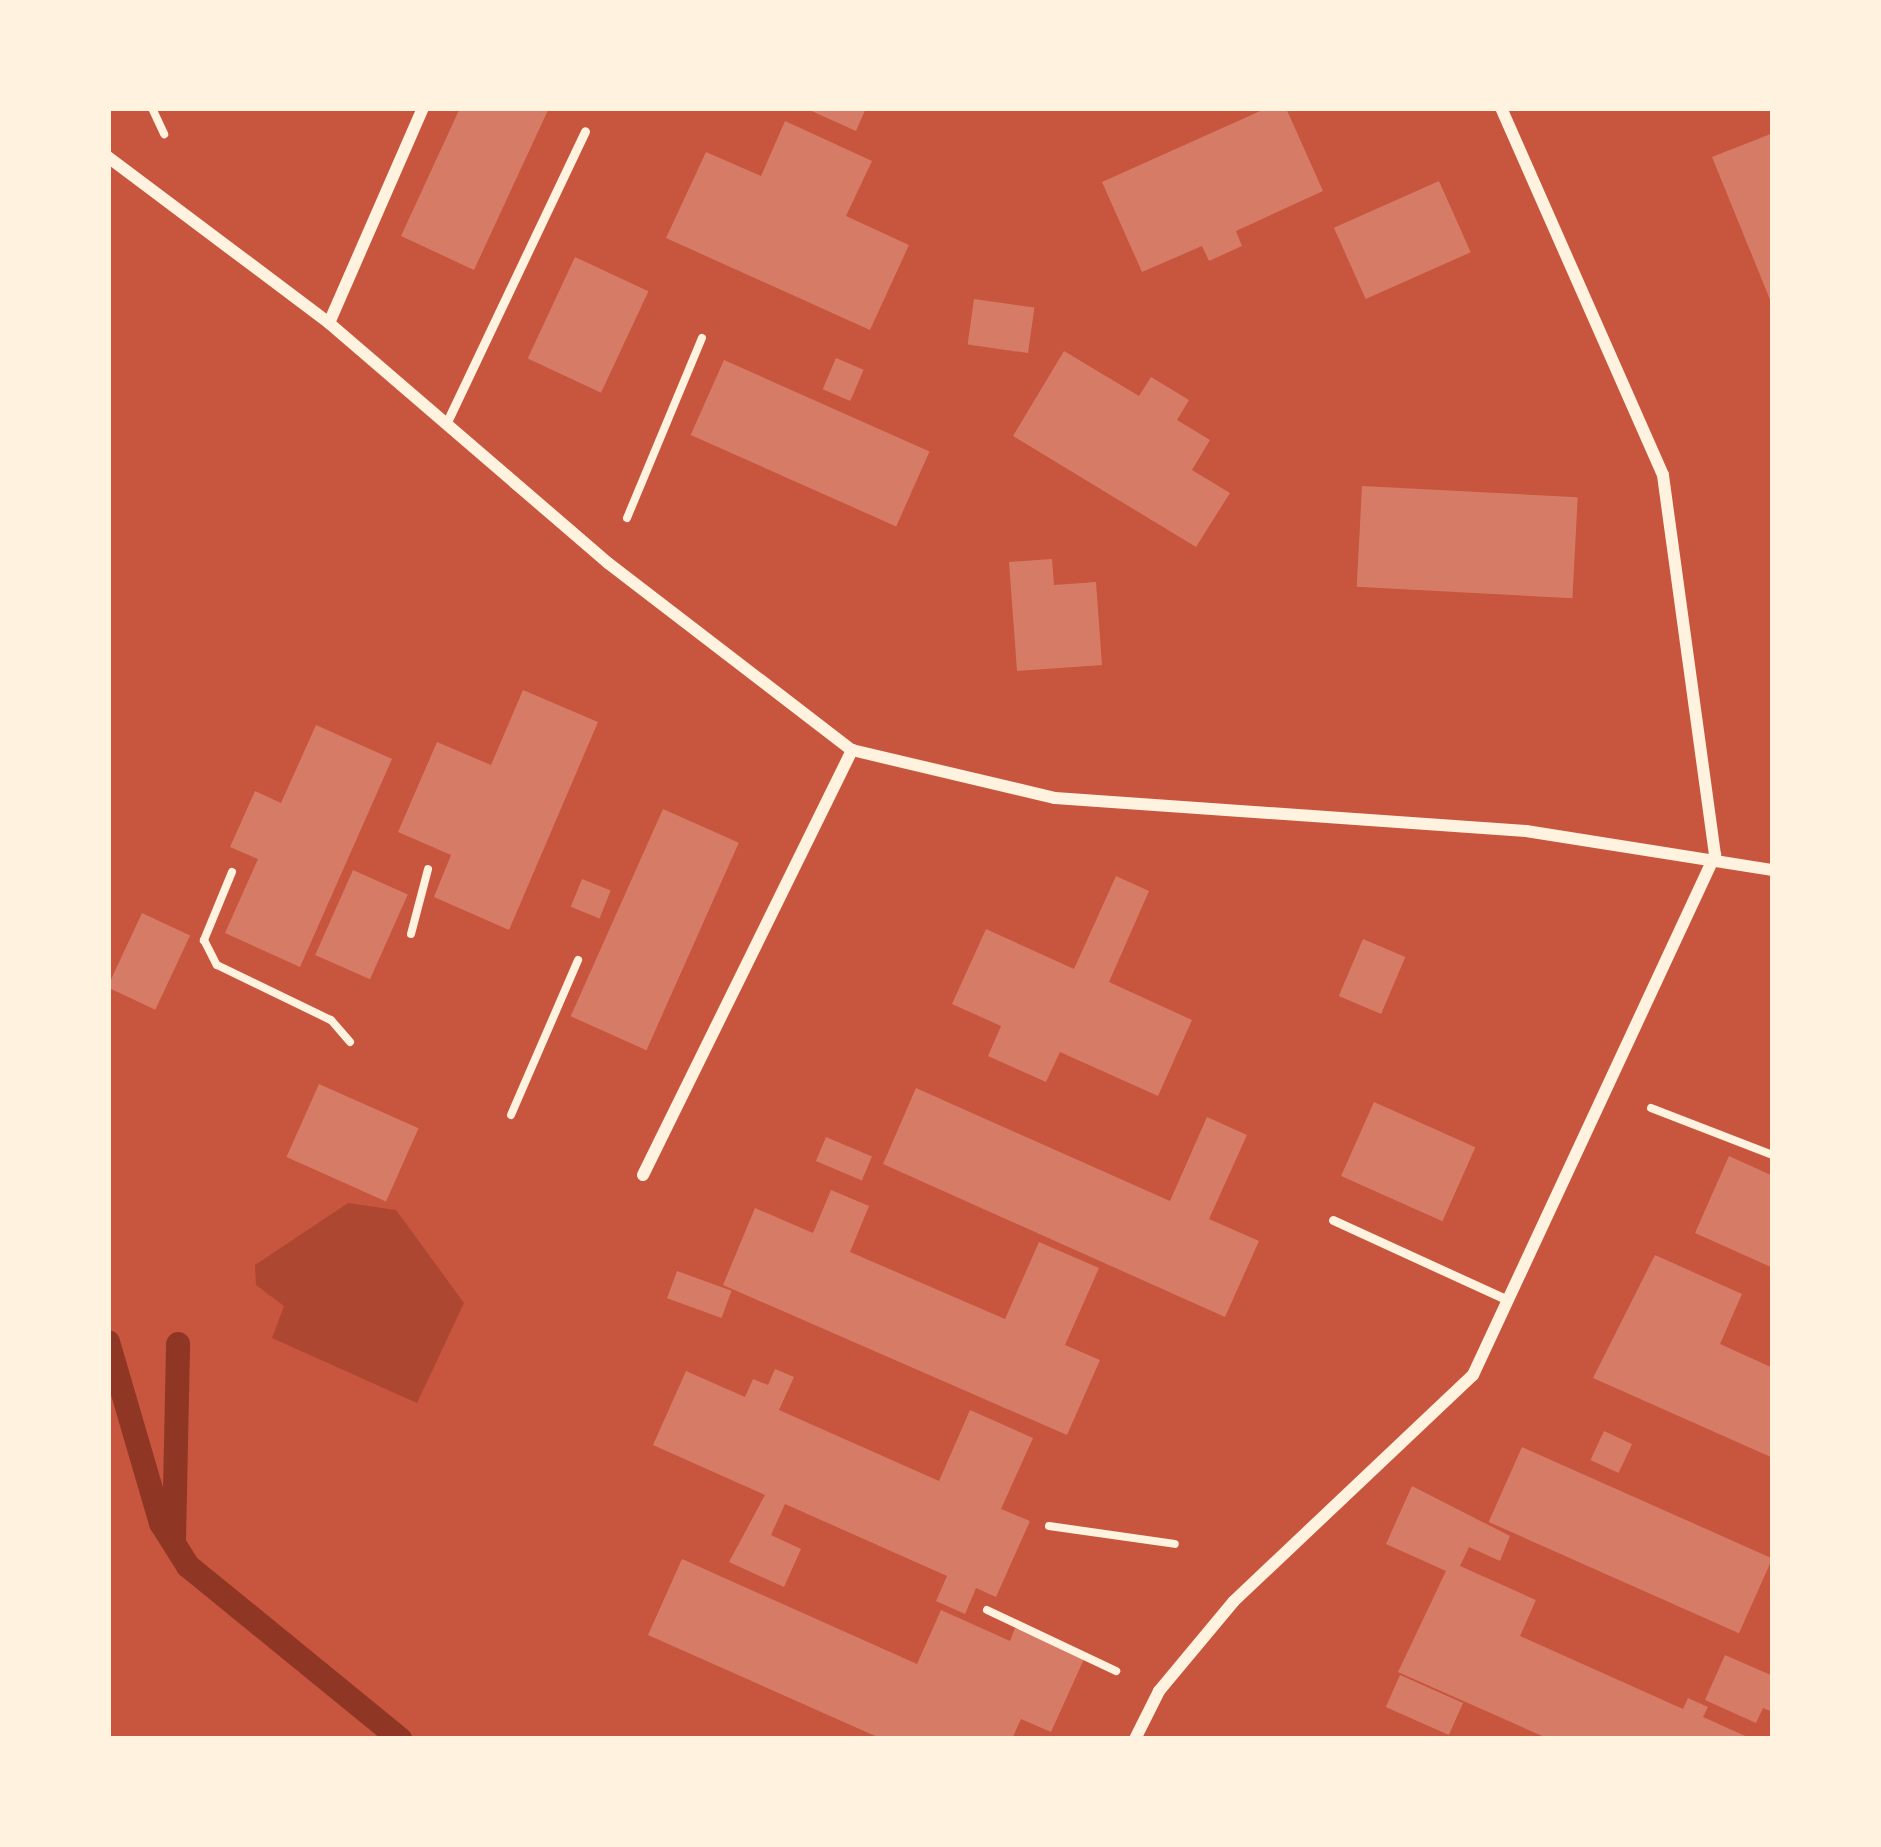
<!DOCTYPE html>
<html>
<head>
<meta charset="utf-8">
<style>
	body { margin:0 }
	#map { position:relative; width:1881px; height:1847px; overflow:hidden; background:#c8553d; font-family:Inter,sans-serif }
	div>[style] { position:absolute }
	.green>* { inset:0; background:#ae4732 }
	.stream>* { height:24px; margin:-12px; padding:0 12px; transform-origin:12px; border-radius:12px; background:#8f3625 }
	.building>* { inset:0; background:#d67c66; transform-origin:0 0 }
	.path>* { height:8px; margin:-4px; padding:0 4px; transform-origin:4px; border-radius:4px; background:#fff3e0 }
	.service>* { height:9px; margin:-4.5px; padding:0 4.5px; transform-origin:4.5px; border-radius:4.5px; background:#fff3e0 }
	.minor>* { height:12px; margin:-6px; padding:0 6px; transform-origin:6px; border-radius:6px; background:#fff3e0 }
	span { translate:-50% -50%; white-space:nowrap; text-align:center; line-height:1.15; -webkit-text-stroke:9px #fff3e0; paint-order:stroke }
	.frame { position:absolute; inset:0; border:111px solid #fff3e0; pointer-events:none }
</style>
</head>
<body>
<div id="map">
	<div class="green">
		<i style="clip-path:polygon(348px 1203px,396px 1210px,464px 1303px,417px 1403px,272px 1338px,284px 1306px,256px 1285px,255px 1265px)"></i>
	</div>
	<div class="stream">
		<i style="left:108px;top:1342px;width:189px;rotate:73.7deg"></i>
		<i style="left:161px;top:1523px;width:51px;rotate:57.9deg"></i>
		<i style="left:188px;top:1566px;width:274px;rotate:39.2deg"></i>
		<i style="left:174px;top:1539px;width:195px;rotate:-88.8deg"></i>
	</div>
	<div class="building">
		<i style="clip-path:polygon(460px 108px,549px 108px,474px 270px,401px 236px)"></i>
		<i style="clip-path:polygon(805px 108px,866px 108px,856px 131px)"></i>
		<i style="clip-path:polygon(1267px 108px,1286px 108px,1323px 191px,1236px 231px,1242px 246px,1209px 261px,1202px 246px,1142px 272px,1102px 182px)"></i>
		<i style="clip-path:polygon(785px 121px,872px 161px,846px 216px,909px 245px,870px 330px,666px 238px,706px 152px,761px 176px)"></i>
		<i style="clip-path:polygon(1773px 133px,1773px 307px,1712px 157px)"></i>
		<i style="left:1439px;top:181px;width:78px;height:115px;rotate:66deg"></i>
		<i style="left:575px;top:257px;width:81px;height:112px;rotate:25deg"></i>
		<i style="left:974px;top:299px;width:61px;height:46px;rotate:8deg"></i>
		<i style="clip-path:polygon(1064px 351px,1139px 396px,1151px 377px,1189px 400px,1177px 420px,1210px 440px,1192px 470px,1230px 493px,1196px 547px,1013px 436px)"></i>
		<i style="left:836px;top:358px;width:30px;height:34px;rotate:23deg"></i>
		<i style="left:724px;top:360px;width:225px;height:82px;rotate:24deg"></i>
		<i style="left:1362px;top:486px;width:216px;height:101px;rotate:3deg"></i>
		<i style="clip-path:polygon(1052px 559px,1054px 585px,1096px 582px,1102px 665px,1017px 671px,1009px 562px)"></i>
		<i style="clip-path:polygon(523px 690px,598px 722px,509px 930px,434px 897px,451px 855px,398px 832px,437px 742px,491px 765px)"></i>
		<i style="clip-path:polygon(316px 725px,392px 759px,300px 967px,225px 933px,258px 859px,230px 847px,255px 791px,281px 803px)"></i>
		<i style="left:663px;top:809px;width:83px;height:227px;rotate:24deg"></i>
		<i style="left:353px;top:870px;width:60px;height:93px;rotate:24deg"></i>
		<i style="clip-path:polygon(1116px 876px,1149px 891px,1109px 982px,1192px 1020px,1158px 1096px,1060px 1052px,1046px 1082px,988px 1056px,1001px 1026px,952px 1004px,986px 929px,1074px 969px)"></i>
		<i style="left:582px;top:879px;width:31px;height:30px;rotate:22deg"></i>
		<i style="left:142px;top:913px;width:53px;height:82px;rotate:25deg"></i>
		<i style="left:1363px;top:939px;width:46px;height:62px;rotate:23deg"></i>
		<i style="left:319px;top:1084px;width:109px;height:80px;rotate:24deg"></i>
		<i style="clip-path:polygon(916px 1088px,1170px 1201px,1207px 1117px,1247px 1135px,1209px 1219px,1259px 1241px,1225px 1317px,883px 1164px)"></i>
		<i style="left:1374px;top:1102px;width:111px;height:81px;rotate:24deg"></i>
		<i style="left:826px;top:1137px;width:50px;height:26px;rotate:23deg"></i>
		<i style="clip-path:polygon(1729px 1156px,1773px 1176px,1773px 1268px,1695px 1233px)"></i>
		<i style="clip-path:polygon(831px 1190px,869px 1206px,850px 1252px,1005px 1319px,1039px 1242px,1099px 1268px,1065px 1345px,1100px 1360px,1067px 1435px,723px 1285px,755px 1208px,813px 1233px)"></i>
		<i style="clip-path:polygon(1655px 1255px,1742px 1294px,1720px 1344px,1773px 1368px,1773px 1458px,1593px 1378px)"></i>
		<i style="left:677px;top:1271px;width:58px;height:29px;rotate:20deg"></i>
		<i style="clip-path:polygon(775px 1369px,794px 1377px,779px 1410px,939px 1481px,970px 1410px,1033px 1438px,1001px 1509px,1030px 1521px,996px 1597px,976px 1588px,965px 1614px,936px 1601px,947px 1576px,785px 1504px,771px 1535px,801px 1549px,784px 1587px,729px 1562px,765px 1495px,653px 1445px,686px 1371px,745px 1397px,753px 1379px,768px 1385px)"></i>
		<i style="left:1604px;top:1431px;width:31px;height:32px;rotate:25deg"></i>
		<i style="left:1522px;top:1447px;width:274px;height:82px;rotate:24deg"></i>
		<i style="clip-path:polygon(1412px 1486px,1510px 1536px,1500px 1561px,1469px 1547px,1460px 1566px,1536px 1600px,1520px 1636px,1683px 1709px,1688px 1698px,1708px 1707px,1703px 1717px,1752px 1739px,1549px 1739px,1398px 1672px,1446px 1571px,1386px 1544px)"></i>
		<i style="clip-path:polygon(682px 1559px,917px 1664px,941px 1610px,1010px 1641px,1015px 1628px,1084px 1659px,1051px 1732px,1021px 1719px,1012px 1739px,882px 1739px,648px 1635px)"></i>
		<i style="clip-path:polygon(1725px 1655px,1773px 1676px,1773px 1712px,1763px 1708px,1756px 1723px,1705px 1700px)"></i>
		<i style="left:1400px;top:1675px;width:69px;height:35px;rotate:24deg"></i>
	</div>
	<div class="path">
		<i style="left:152px;top:108px;width:29px;rotate:65deg"></i>
		<i style="left:627px;top:518px;width:195px;rotate:-67.4deg"></i>
		<i style="left:232px;top:872px;width:74px;rotate:112.4deg"></i>
		<i style="left:204px;top:940px;width:28px;rotate:63deg"></i>
		<i style="left:217px;top:965px;width:127px;rotate:25.8deg"></i>
		<i style="left:331px;top:1020px;width:29px;rotate:49deg"></i>
		<i style="left:411px;top:934px;width:67px;rotate:-75.3deg"></i>
		<i style="left:1651px;top:1108px;width:131px;rotate:21.1deg"></i>
		<i style="left:511px;top:1115px;width:169px;rotate:-66.6deg"></i>
		<i style="left:1049px;top:1526px;width:127px;rotate:8.1deg"></i>
		<i style="left:987px;top:1610px;width:143px;rotate:25.3deg"></i>
	</div>
	<div class="service">
		<i style="left:446px;top:424px;width:324px;rotate:-64.6deg"></i>
		<i style="left:1333px;top:1220px;width:192px;rotate:24.6deg"></i>
	</div>
	<div class="minor">
		<i style="left:108px;top:157px;width:276px;rotate:36.9deg"></i>
		<i style="left:329px;top:323px;width:368px;rotate:40.7deg"></i>
		<i style="left:608px;top:563px;width:307px;rotate:37.5deg"></i>
		<i style="left:852px;top:750px;width:209px;rotate:13.3deg"></i>
		<i style="left:1055px;top:798px;width:472px;rotate:4deg"></i>
		<i style="left:1526px;top:831px;width:250px;rotate:9deg"></i>
		<i style="left:329px;top:323px;width:235px;rotate:-66.4deg"></i>
		<i style="left:643px;top:1175px;width:474px;rotate:-63.8deg"></i>
		<i style="left:1135px;top:1739px;width:54px;rotate:-63.4deg"></i>
		<i style="left:1159px;top:1691px;width:117px;rotate:-50.2deg"></i>
		<i style="left:1234px;top:1601px;width:329px;rotate:-43.4deg"></i>
		<i style="left:1473px;top:1375px;width:574px;rotate:-65.04deg"></i>
		<i style="left:1715px;top:855px;width:384px;rotate:-97.8deg"></i>
		<i style="left:1663px;top:475px;width:401px;rotate:-113.8deg"></i>
	</div>
	<div class="frame"></div>
</div>
</body>
</html>
